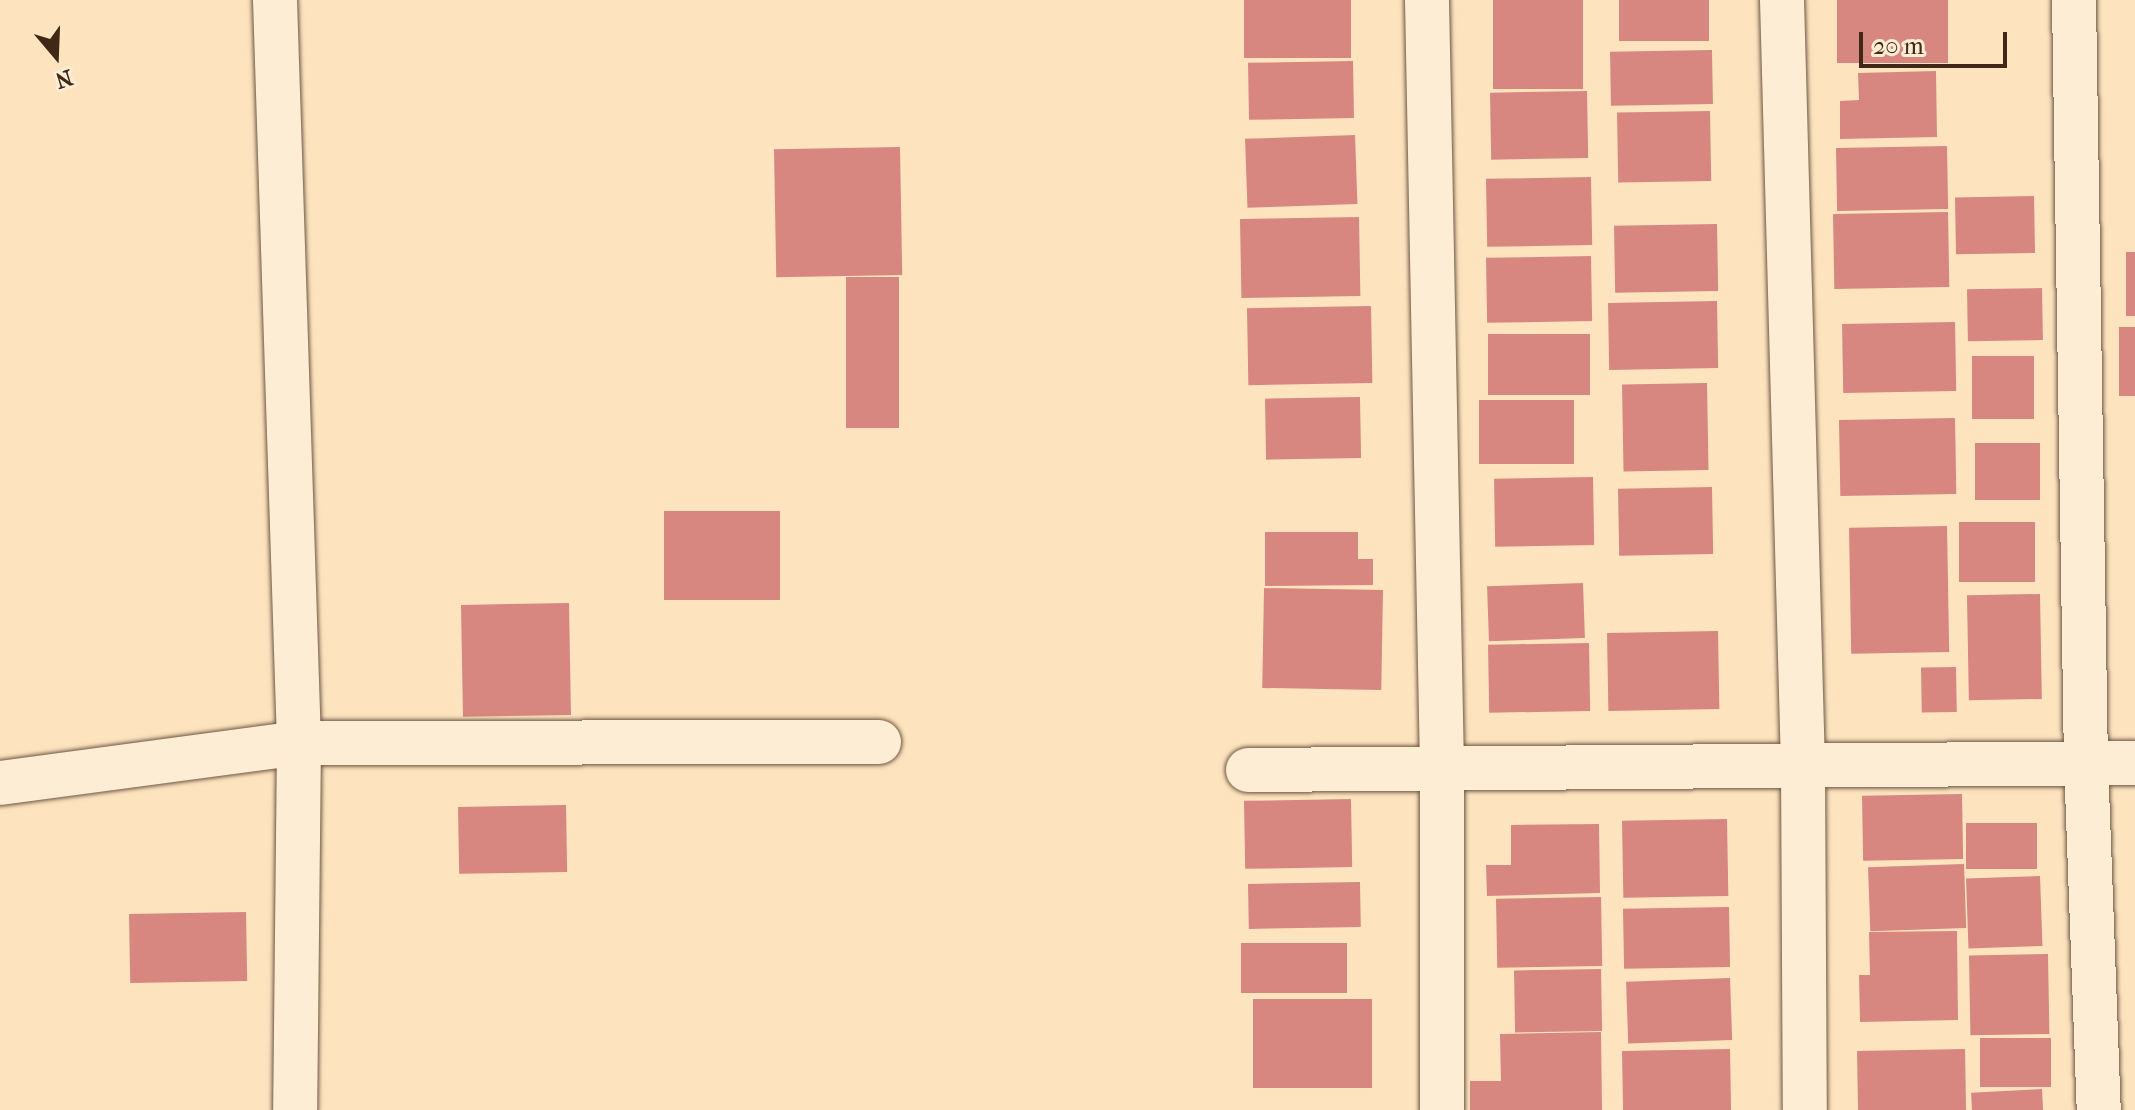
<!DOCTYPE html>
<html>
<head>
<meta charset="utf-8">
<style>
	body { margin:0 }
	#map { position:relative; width:2135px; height:1110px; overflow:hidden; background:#fde4bf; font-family:"IM FELL French Canon",serif }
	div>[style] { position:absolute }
	.building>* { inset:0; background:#d7877f; transform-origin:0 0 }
	.roads { filter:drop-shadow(0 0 2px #6e5742) drop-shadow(0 0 2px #6e5742) }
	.minor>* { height:44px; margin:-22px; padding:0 22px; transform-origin:22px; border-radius:22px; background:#feedd5 }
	span { translate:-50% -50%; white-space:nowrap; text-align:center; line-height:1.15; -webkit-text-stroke:6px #feedd5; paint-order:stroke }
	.north { position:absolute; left:16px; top:16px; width:80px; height:80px; -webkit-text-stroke:6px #feedd5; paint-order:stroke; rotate:161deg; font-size:22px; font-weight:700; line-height:32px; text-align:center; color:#3f2818 }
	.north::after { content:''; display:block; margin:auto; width:28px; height:36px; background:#3f2818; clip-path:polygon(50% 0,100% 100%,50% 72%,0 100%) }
	.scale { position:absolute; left:1859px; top:32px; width:148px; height:36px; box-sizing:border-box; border:4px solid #3f2818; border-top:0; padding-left:10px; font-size:24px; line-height:28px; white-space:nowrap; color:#3f2818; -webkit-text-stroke:6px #feedd5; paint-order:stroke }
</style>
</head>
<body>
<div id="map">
	<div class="building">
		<i style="left:1244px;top:0;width:107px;height:58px"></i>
		<i style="left:1493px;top:0;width:90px;height:89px"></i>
		<i style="left:1619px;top:0;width:90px;height:41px"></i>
		<i style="left:1837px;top:0;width:111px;height:63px"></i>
		<i style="left:1712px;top:50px;width:54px;height:102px;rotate:89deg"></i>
		<i style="left:1353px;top:61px;width:57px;height:105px;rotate:89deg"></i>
		<i style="clip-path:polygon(1936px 71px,1937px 137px,1840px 139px,1840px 101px,1859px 100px,1858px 73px)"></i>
		<i style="left:1587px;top:91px;width:67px;height:97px;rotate:89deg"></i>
		<i style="left:1710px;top:111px;width:70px;height:93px;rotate:89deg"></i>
		<i style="left:1355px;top:135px;width:69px;height:110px;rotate:88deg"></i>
		<i style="left:1947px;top:146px;width:63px;height:111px;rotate:89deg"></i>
		<i style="left:900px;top:147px;width:128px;height:126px;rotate:89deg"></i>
		<i style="left:1591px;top:177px;width:68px;height:105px;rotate:89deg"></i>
		<i style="left:2034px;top:196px;width:57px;height:79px;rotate:89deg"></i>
		<i style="left:1948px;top:212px;width:75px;height:115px;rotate:89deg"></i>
		<i style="left:1359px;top:217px;width:79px;height:119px;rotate:89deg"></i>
		<i style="left:1717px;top:224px;width:67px;height:103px;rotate:89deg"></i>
		<i style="left:2126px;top:252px;width:9px;height:64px"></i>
		<i style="left:1591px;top:256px;width:65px;height:105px;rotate:89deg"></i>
		<i style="left:899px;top:277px;width:151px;height:53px;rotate:90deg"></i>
		<i style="left:2042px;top:288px;width:52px;height:75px;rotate:89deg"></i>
		<i style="left:1717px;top:301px;width:67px;height:109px;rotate:89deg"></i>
		<i style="left:1371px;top:306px;width:77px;height:124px;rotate:89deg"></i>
		<i style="left:1955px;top:322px;width:69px;height:113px;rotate:89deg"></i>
		<i style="left:2119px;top:327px;width:16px;height:69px"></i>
		<i style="left:1590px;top:334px;width:61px;height:102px;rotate:90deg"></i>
		<i style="left:2034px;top:356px;width:63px;height:62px;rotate:90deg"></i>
		<i style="left:1707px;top:383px;width:87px;height:85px;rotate:89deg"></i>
		<i style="left:1360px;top:397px;width:61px;height:95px;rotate:89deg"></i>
		<i style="left:1479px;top:400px;width:95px;height:64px"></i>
		<i style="left:1955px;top:418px;width:76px;height:116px;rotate:89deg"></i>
		<i style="left:2040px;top:443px;width:57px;height:65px;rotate:90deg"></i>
		<i style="left:1593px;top:477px;width:68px;height:99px;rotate:89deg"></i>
		<i style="left:1712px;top:487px;width:67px;height:94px;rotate:89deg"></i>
		<i style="left:780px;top:511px;width:89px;height:116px;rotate:90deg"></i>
		<i style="left:2035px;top:522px;width:60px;height:76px;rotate:90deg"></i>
		<i style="left:1947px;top:526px;width:126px;height:98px;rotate:89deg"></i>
		<i style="clip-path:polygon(1265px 532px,1358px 532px,1358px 559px,1373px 559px,1373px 585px,1265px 586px)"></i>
		<i style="left:1583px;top:583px;width:55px;height:96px;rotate:88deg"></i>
		<i style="left:1264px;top:588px;width:119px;height:100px;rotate:1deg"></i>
		<i style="left:2040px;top:594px;width:105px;height:73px;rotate:89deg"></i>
		<i style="left:569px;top:603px;width:112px;height:108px;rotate:89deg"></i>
		<i style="left:1718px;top:631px;width:78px;height:111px;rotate:89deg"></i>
		<i style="left:1589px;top:643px;width:68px;height:101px;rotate:89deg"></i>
		<i style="left:1956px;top:667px;width:45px;height:35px;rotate:89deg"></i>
		<i style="left:1962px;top:794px;width:65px;height:100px;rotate:89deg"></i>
		<i style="left:1351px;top:799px;width:68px;height:107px;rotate:89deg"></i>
		<i style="left:566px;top:805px;width:67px;height:108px;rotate:89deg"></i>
		<i style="left:1727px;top:819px;width:77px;height:105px;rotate:89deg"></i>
		<i style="left:2037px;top:823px;width:46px;height:71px;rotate:90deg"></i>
		<i style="clip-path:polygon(1599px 824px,1600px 893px,1487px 896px,1486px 865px,1511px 865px,1511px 825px)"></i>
		<i style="left:1964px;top:864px;width:64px;height:96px;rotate:88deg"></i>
		<i style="left:2040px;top:876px;width:70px;height:74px;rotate:88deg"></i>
		<i style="left:1360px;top:882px;width:45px;height:112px;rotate:89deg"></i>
		<i style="left:1601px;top:897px;width:69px;height:105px;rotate:89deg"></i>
		<i style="left:1729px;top:907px;width:60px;height:106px;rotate:89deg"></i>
		<i style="left:246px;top:912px;width:69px;height:117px;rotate:89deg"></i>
		<i style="clip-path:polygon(1957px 931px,1958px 1020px,1860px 1022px,1859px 975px,1870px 975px,1869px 932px)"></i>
		<i style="left:1347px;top:943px;width:50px;height:106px;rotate:90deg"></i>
		<i style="left:2048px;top:954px;width:80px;height:79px;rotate:89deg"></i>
		<i style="left:1601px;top:969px;width:62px;height:87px;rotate:89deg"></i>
		<i style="left:1730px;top:978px;width:62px;height:104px;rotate:88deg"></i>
		<i style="left:1372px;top:999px;width:89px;height:119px;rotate:90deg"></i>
		<i style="clip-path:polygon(1601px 1032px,1602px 1110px,1470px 1110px,1470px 1081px,1501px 1081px,1500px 1034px)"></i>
		<i style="left:2051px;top:1038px;width:49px;height:71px;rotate:90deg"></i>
		<i style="left:1730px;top:1049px;width:61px;height:108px;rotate:89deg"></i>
		<i style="left:1965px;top:1049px;width:61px;height:108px;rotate:89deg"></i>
		<i style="left:2042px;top:1089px;width:21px;height:71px;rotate:87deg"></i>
	</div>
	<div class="roads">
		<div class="minor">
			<i style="left:275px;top:0;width:743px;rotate:88.15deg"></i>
			<i style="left:299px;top:743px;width:367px;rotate:90.6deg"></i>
			<i style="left:1427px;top:0;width:769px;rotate:88.88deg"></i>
			<i style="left:1442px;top:769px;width:341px;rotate:90deg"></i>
			<i style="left:1782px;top:0;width:766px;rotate:88.43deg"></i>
			<i style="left:1803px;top:766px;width:344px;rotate:89.7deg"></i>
			<i style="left:2074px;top:0;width:762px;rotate:89.1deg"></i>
			<i style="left:2086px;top:762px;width:348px;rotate:87.9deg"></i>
			<i style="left:1248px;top:770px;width:887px;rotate:-0.45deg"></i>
			<i style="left:0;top:783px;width:302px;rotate:-7.6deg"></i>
			<i style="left:299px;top:743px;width:580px;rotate:-0.1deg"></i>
		</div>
	</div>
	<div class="north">N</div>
	<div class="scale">20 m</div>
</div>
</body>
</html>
